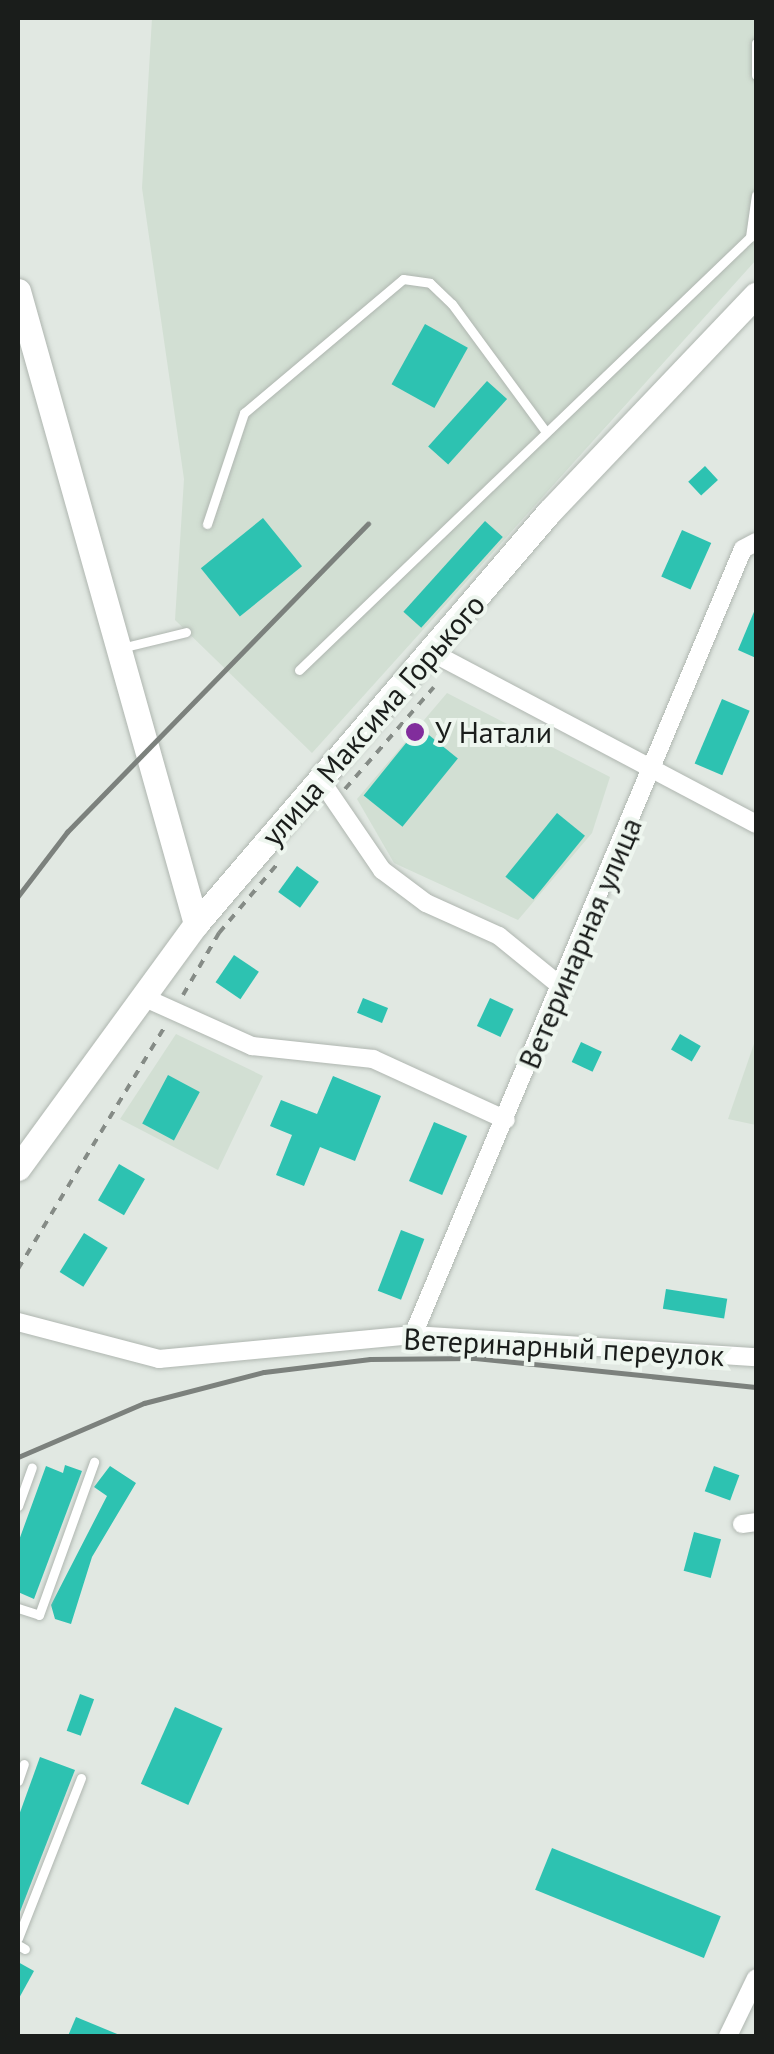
<!DOCTYPE html>
<html>
<head>
<meta charset="utf-8">
<style>
	body { margin:0 }
	#map { position:relative; width:774px; height:2054px; overflow:hidden; background:#e1e8e2; font-family:"PT Sans",sans-serif }
	div>[style] { position:absolute }
	.built>* { inset:0; background:#d2dfd3 }
	.building>* { inset:0; background:#2dc2b1; transform-origin:0 0 }
	.path>* { height:4px; margin-top:-2px; transform-origin:0; background:repeating-linear-gradient(90deg,#858b86 0 8px,transparent 0 16px) }
	.roads { filter:drop-shadow(0 0 2px #afb6b0) drop-shadow(0 0 2px #afb6b0) }
	.lane>* { height:9px; margin:-4.5px; padding:0 4.5px; transform-origin:4.5px; border-radius:4.5px; background:#fff }
	.street>* { height:18px; margin:-9px; padding:0 9px; transform-origin:9px; border-radius:9px; background:#fff }
	.secondary>* { height:25px; margin:-12.5px; padding:0 12.5px; transform-origin:12.5px; border-radius:12.5px; background:#fff }
	.rail>* { height:5px; margin:-2.5px; padding:0 2.5px; transform-origin:2.5px; border-radius:2.5px; background:#7c817d }
	.dots>* { width:28px; height:28px; translate:-50% -50%; box-sizing:border-box; border:5px solid #eef6ef; border-radius:50% }
	span { translate:-50% -50%; white-space:nowrap; text-align:center; line-height:1.15; -webkit-text-stroke:8px #eef6ef; paint-order:stroke }
	.street-label { font-size:30px; color:#1a1d1b }
	.poi-label { font-size:30px; color:#1a1d1b }
	.left { translate:0 -50%; text-align:left }
	.frame { position:absolute; inset:0; border:20px solid #1a1d1b; pointer-events:none }
</style>
</head>
<body>
<div id="map">
	<div class="built">
		<i style="clip-path:polygon(152px 18px,756px 18px,756px 260px,312px 753px,175px 620px,184px 479px,142px 188px)"></i>
		<i style="clip-path:polygon(447px 693px,610px 777px,592px 833px,518px 920px,394px 863px,357px 799px)"></i>
		<i style="clip-path:polygon(176px 1034px,263px 1076px,218px 1170px,120px 1119px)"></i>
		<i style="clip-path:polygon(756px 1038px,756px 1125px,728px 1119px)"></i>
	</div>
	<div class="building">
		<i style="left:425px;top:324px;width:49px;height:69px;rotate:29deg"></i>
		<i style="left:487px;top:381px;width:27px;height:88px;rotate:42deg"></i>
		<i style="left:705px;top:466px;width:19px;height:23px;rotate:47deg"></i>
		<i style="left:263px;top:518px;width:62px;height:80px;rotate:51deg"></i>
		<i style="left:485px;top:521px;width:24px;height:122px;rotate:42deg"></i>
		<i style="left:682px;top:530px;width:32px;height:51px;rotate:24deg"></i>
		<i style="clip-path:polygon(756px 607px,756px 658px,738px 650px)"></i>
		<i style="left:722px;top:699px;width:30px;height:70px;rotate:23deg"></i>
		<i style="left:419px;top:727px;width:50px;height:88px;rotate:39deg"></i>
		<i style="left:557px;top:813px;width:36px;height:82px;rotate:39deg"></i>
		<i style="left:297px;top:866px;width:27px;height:32px;rotate:36deg"></i>
		<i style="left:234px;top:955px;width:30px;height:33px;rotate:34deg"></i>
		<i style="left:363px;top:998px;width:27px;height:16px;rotate:22deg"></i>
		<i style="left:490px;top:998px;width:26px;height:31px;rotate:25deg"></i>
		<i style="left:680px;top:1034px;width:24px;height:18px;rotate:30deg"></i>
		<i style="left:581px;top:1042px;width:23px;height:22px;rotate:25deg"></i>
		<i style="left:168px;top:1075px;width:36px;height:55px;rotate:28deg"></i>
		<i style="clip-path:polygon(333px 1076px,381px 1096px,355px 1161px,320px 1147px,304px 1186px,276px 1175px,292px 1135px,270px 1126px,281px 1100px,317px 1114px)"></i>
		<i style="left:434px;top:1122px;width:36px;height:64px;rotate:23deg"></i>
		<i style="left:119px;top:1164px;width:30px;height:42px;rotate:30deg"></i>
		<i style="left:401px;top:1230px;width:25px;height:65px;rotate:21deg"></i>
		<i style="left:84px;top:1233px;width:28px;height:46px;rotate:32deg"></i>
		<i style="left:666px;top:1289px;width:62px;height:20px;rotate:9deg"></i>
		<i style="clip-path:polygon(65px 1465px,82px 1471px,34px 1599px,18px 1592px,18px 1543px,46px 1466px,63px 1473px)"></i>
		<i style="clip-path:polygon(110px 1466px,136px 1483px,92px 1557px,71px 1624px,55px 1619px,51px 1605px,107px 1496px,94px 1487px)"></i>
		<i style="left:714px;top:1466px;width:27px;height:27px;rotate:20deg"></i>
		<i style="left:694px;top:1532px;width:28px;height:40px;rotate:15deg"></i>
		<i style="left:80px;top:1694px;width:15px;height:39px;rotate:20deg"></i>
		<i style="left:175px;top:1707px;width:52px;height:84px;rotate:24deg"></i>
		<i style="clip-path:polygon(40px 1757px,75px 1770px,18px 1917px,18px 1818px)"></i>
		<i style="left:552px;top:1848px;width:182px;height:45px;rotate:22deg"></i>
		<i style="clip-path:polygon(18px 1962px,34px 1971px,18px 2000px)"></i>
		<i style="clip-path:polygon(76px 2017px,122px 2036px,68px 2036px)"></i>
	</div>
	<div class="path">
		<i style="left:345px;top:789px;width:135px;rotate:-48.9deg"></i>
		<i style="left:183px;top:995px;width:72px;rotate:-59.9deg"></i>
		<i style="left:219px;top:933px;width:93px;rotate:-49.8deg"></i>
		<i style="left:18px;top:1269px;width:285px;rotate:-58.8deg"></i>
	</div>
	<div class="roads">
		<div class="lane">
			<i style="left:756px;top:43px;width:32px;rotate:90deg"></i>
			<i style="left:207px;top:524px;width:117px;rotate:-71.6deg"></i>
			<i style="left:244px;top:413px;width:208px;rotate:-40.1deg"></i>
			<i style="left:403px;top:279px;width:27px;rotate:8deg"></i>
			<i style="left:430px;top:283px;width:30px;rotate:44deg"></i>
			<i style="left:452px;top:304px;width:159px;rotate:53.7deg"></i>
			<i style="left:121px;top:648px;width:67px;rotate:-13.8deg"></i>
			<i style="left:299px;top:670px;width:625px;rotate:-43.83deg"></i>
			<i style="left:750px;top:237px;width:42px;rotate:-81.9deg"></i>
			<i style="left:18px;top:1506px;width:41px;rotate:-70.3deg"></i>
			<i style="left:18px;top:1608px;width:22px;rotate:18deg"></i>
			<i style="left:39px;top:1615px;width:163px;rotate:-70.2deg"></i>
			<i style="left:18px;top:1781px;width:18px;rotate:-71deg"></i>
			<i style="left:18px;top:1938px;width:172px;rotate:-68.5deg"></i>
			<i style="left:18px;top:1945px;width:8px;rotate:30deg"></i>
		</div>
		<div class="street">
			<i style="left:435px;top:654px;width:363px;rotate:27.9deg"></i>
			<i style="left:322px;top:782px;width:107px;rotate:55.7deg"></i>
			<i style="left:382px;top:870px;width:55px;rotate:36.9deg"></i>
			<i style="left:426px;top:903px;width:80px;rotate:24.3deg"></i>
			<i style="left:499px;top:936px;width:82px;rotate:39.1deg"></i>
			<i style="left:143px;top:997px;width:120px;rotate:24.2deg"></i>
			<i style="left:252px;top:1046px;width:122px;rotate:6.1deg"></i>
			<i style="left:373px;top:1059px;width:146px;rotate:24.6deg"></i>
			<i style="left:18px;top:1322px;width:146px;rotate:14.7deg"></i>
			<i style="left:159px;top:1359px;width:255px;rotate:-5.4deg"></i>
			<i style="left:413px;top:1335px;width:344px;rotate:3.7deg"></i>
			<i style="left:413px;top:1335px;width:852px;rotate:-67.23deg"></i>
			<i style="left:743px;top:549px;width:15px;rotate:-28deg"></i>
			<i style="left:742px;top:1524px;width:14px;rotate:-8deg"></i>
			<i style="left:728px;top:2036px;width:64px;rotate:-64.2deg"></i>
		</div>
		<div class="secondary">
			<i style="left:18px;top:291px;width:658px;rotate:74.29deg"></i>
			<i style="left:18px;top:1168px;width:302px;rotate:-53.9deg"></i>
			<i style="left:196px;top:924px;width:543px;rotate:-49.41deg"></i>
			<i style="left:549px;top:512px;width:300px;rotate:-46.4deg"></i>
		</div>
	</div>
	<div class="rail">
		<i style="left:18px;top:896px;width:81px;rotate:-52.6deg"></i>
		<i style="left:67px;top:832px;width:431px;rotate:-45.7deg"></i>
		<i style="left:18px;top:1457px;width:137px;rotate:-23.2deg"></i>
		<i style="left:144px;top:1403px;width:124px;rotate:-14.5deg"></i>
		<i style="left:264px;top:1372px;width:107px;rotate:-7deg"></i>
		<i style="left:370px;top:1359px;width:105px;rotate:-0.5deg"></i>
		<i style="left:475px;top:1358px;width:282px;rotate:5.9deg"></i>
	</div>
	<div class="dots">
		<i style="left:415px;top:732px;background:#812d9c"></i>
	</div>
	<div class="street-label">
		<span style="left:373px;top:720px;rotate:-49deg">улица Максима Горького</span>
		<span style="left:580px;top:943px;rotate:-67deg">Ветеринарная улица</span>
		<span style="left:564px;top:1347px;rotate:3deg">Ветеринарный переулок</span>
	</div>
	<div class="poi-label">
		<span class="left" style="left:435px;top:732px">У Натали</span>
	</div>
	<div class="frame"></div>
</div>
</body>
</html>
